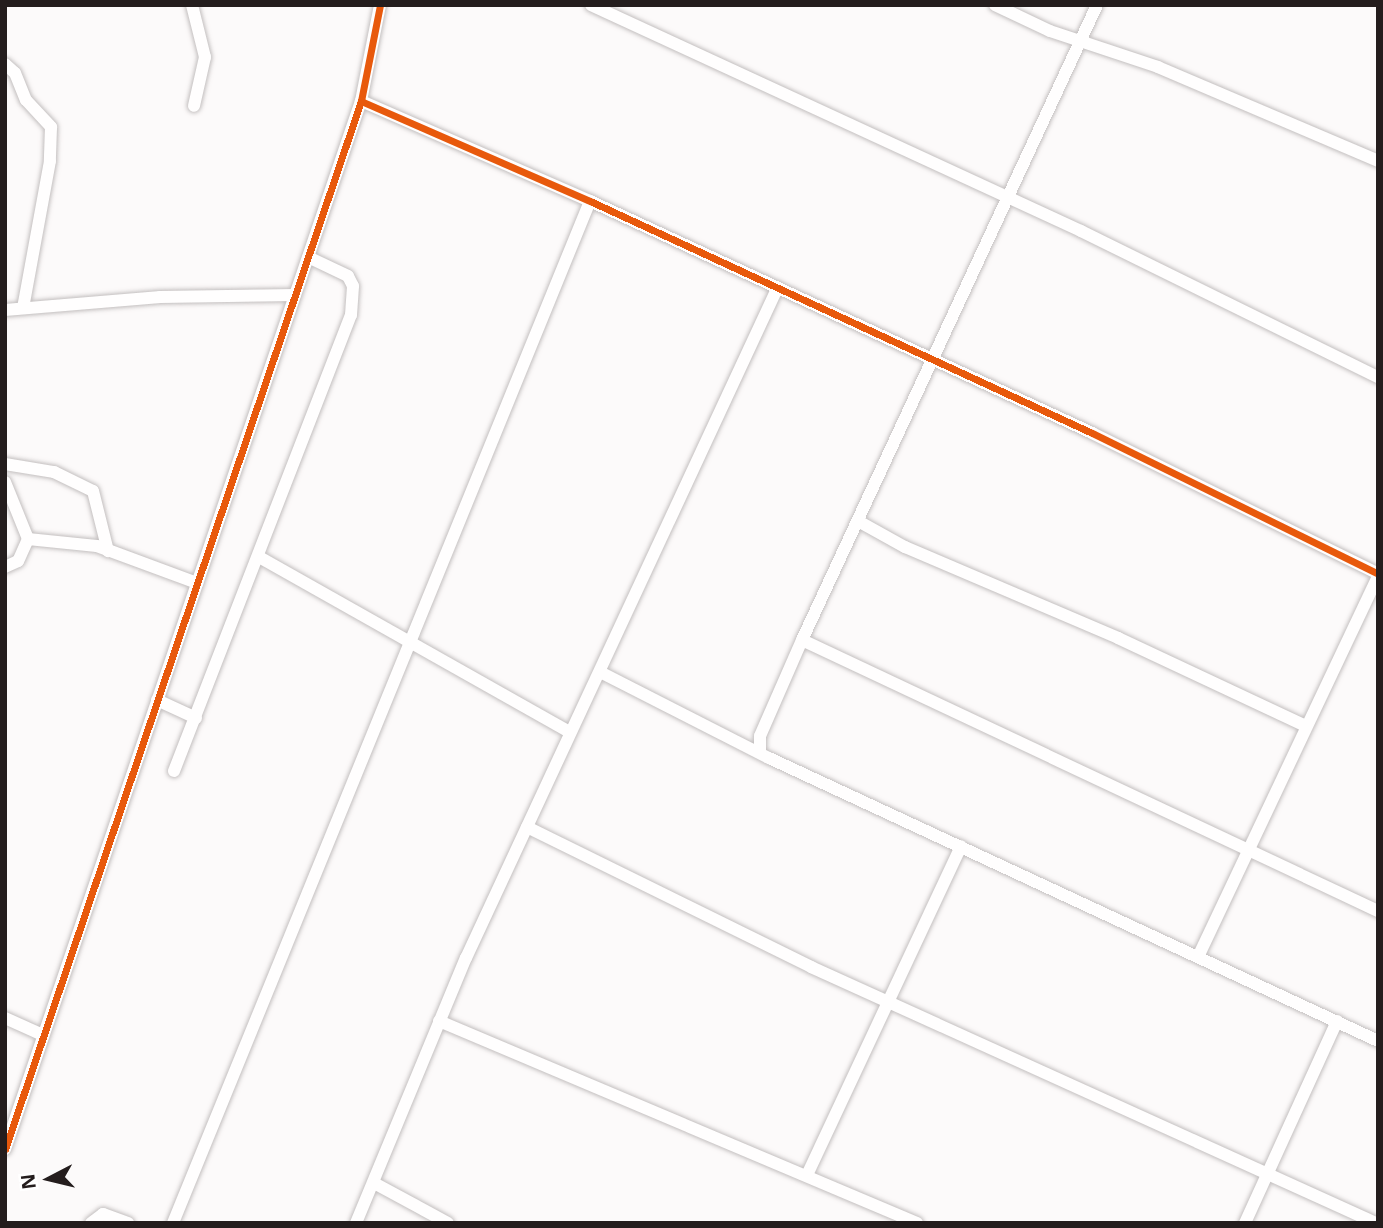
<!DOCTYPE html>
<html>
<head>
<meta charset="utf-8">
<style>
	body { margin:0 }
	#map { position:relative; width:1383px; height:1228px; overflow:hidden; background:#fcfafa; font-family:"Open Sans",sans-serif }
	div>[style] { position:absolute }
	.roads { filter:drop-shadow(0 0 2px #c3bfbf) drop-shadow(0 0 2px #c3bfbf) }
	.minor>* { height:12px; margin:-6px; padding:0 6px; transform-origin:6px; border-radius:6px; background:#fffefe }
	.cycleway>* { height:7px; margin:-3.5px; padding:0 3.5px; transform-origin:3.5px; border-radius:3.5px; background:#e8590c }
	span { translate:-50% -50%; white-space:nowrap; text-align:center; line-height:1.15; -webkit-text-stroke:5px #fff; paint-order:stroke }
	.frame { position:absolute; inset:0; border:7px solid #241d1d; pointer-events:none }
	.north { position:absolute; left:14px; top:1144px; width:70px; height:70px; -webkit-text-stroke:5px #fff; paint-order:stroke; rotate:263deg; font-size:19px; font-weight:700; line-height:28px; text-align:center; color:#241d1d }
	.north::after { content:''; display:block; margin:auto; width:24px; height:32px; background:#241d1d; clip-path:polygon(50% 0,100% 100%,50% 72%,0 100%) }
</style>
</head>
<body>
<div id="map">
	<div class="roads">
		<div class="minor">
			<i style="left:192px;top:5px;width:54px;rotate:76deg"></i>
			<i style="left:205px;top:57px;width:50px;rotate:102.7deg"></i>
			<i style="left:591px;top:5px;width:540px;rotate:24.76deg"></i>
			<i style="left:1081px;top:231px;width:331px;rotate:26.2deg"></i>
			<i style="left:995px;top:5px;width:61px;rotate:25.3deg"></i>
			<i style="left:1050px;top:31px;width:114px;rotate:18.4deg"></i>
			<i style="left:1158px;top:67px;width:239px;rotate:23.1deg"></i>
			<i style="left:5px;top:64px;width:13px;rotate:42deg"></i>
			<i style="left:15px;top:73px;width:29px;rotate:68deg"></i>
			<i style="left:26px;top:100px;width:37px;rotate:47deg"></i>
			<i style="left:51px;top:127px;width:34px;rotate:92deg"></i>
			<i style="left:50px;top:161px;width:149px;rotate:100.4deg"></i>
			<i style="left:361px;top:101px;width:250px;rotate:23.6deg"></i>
			<i style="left:590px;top:201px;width:553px;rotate:24.8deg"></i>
			<i style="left:1092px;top:433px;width:319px;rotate:26.2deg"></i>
			<i style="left:5px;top:310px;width:156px;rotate:-4.8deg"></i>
			<i style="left:160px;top:297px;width:135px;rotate:-0.8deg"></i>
			<i style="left:5px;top:464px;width:50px;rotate:9.3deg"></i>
			<i style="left:54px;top:472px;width:43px;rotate:26deg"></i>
			<i style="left:93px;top:491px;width:62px;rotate:76deg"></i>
			<i style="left:5px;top:482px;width:61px;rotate:68deg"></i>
			<i style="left:28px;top:539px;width:24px;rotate:114deg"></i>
			<i style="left:18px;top:561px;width:14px;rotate:155deg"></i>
			<i style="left:858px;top:521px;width:54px;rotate:29deg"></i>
			<i style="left:905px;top:547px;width:232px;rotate:23.1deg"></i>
			<i style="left:1118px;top:638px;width:205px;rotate:25.1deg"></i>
			<i style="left:28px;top:539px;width:69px;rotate:5.8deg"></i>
			<i style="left:97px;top:546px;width:107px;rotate:20.3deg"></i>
			<i style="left:259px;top:557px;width:356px;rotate:29.4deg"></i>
			<i style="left:802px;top:640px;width:637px;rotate:25.2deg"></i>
			<i style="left:600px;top:672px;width:190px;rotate:27deg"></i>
			<i style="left:769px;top:758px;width:672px;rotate:24.92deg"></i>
			<i style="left:157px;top:700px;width:43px;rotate:24.8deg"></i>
			<i style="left:760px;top:750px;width:14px;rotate:-90deg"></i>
			<i style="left:760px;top:736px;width:105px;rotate:-66.4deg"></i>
			<i style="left:802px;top:640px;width:700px;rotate:-65.08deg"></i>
			<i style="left:174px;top:771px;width:489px;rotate:-68.8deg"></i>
			<i style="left:351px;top:315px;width:29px;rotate:-86deg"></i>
			<i style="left:353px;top:286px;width:11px;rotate:-117deg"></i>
			<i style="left:348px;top:276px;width:44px;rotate:-154.6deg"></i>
			<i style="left:527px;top:827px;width:317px;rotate:26.2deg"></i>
			<i style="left:811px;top:967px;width:620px;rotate:24.38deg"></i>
			<i style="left:1198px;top:957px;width:421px;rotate:-64.7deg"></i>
			<i style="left:5px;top:1018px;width:42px;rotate:24.1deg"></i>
			<i style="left:439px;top:1021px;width:519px;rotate:22.91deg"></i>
			<i style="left:5px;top:1149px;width:1107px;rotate:-71.24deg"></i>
			<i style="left:361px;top:101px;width:98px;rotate:-78.8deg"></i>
			<i style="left:807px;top:1175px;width:363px;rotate:-64.9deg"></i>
			<i style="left:374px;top:1183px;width:84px;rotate:28.4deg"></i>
			<i style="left:91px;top:1223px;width:15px;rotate:-37deg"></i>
			<i style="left:103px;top:1214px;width:27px;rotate:20deg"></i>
			<i style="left:173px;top:1223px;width:1104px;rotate:-67.8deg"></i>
			<i style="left:356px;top:1223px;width:287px;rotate:-67.5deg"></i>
			<i style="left:466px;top:958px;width:736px;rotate:-65.07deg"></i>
			<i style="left:1245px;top:1223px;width:222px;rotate:-65.5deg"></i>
		</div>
	</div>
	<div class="cycleway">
		<i style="left:361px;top:101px;width:250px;rotate:23.6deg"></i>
		<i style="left:590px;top:201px;width:553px;rotate:24.8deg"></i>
		<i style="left:1092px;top:433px;width:319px;rotate:26.2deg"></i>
		<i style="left:5px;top:1149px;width:1107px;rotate:-71.24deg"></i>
		<i style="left:361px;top:101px;width:98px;rotate:-78.8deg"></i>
	</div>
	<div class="frame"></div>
	<div class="north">N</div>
</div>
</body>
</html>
